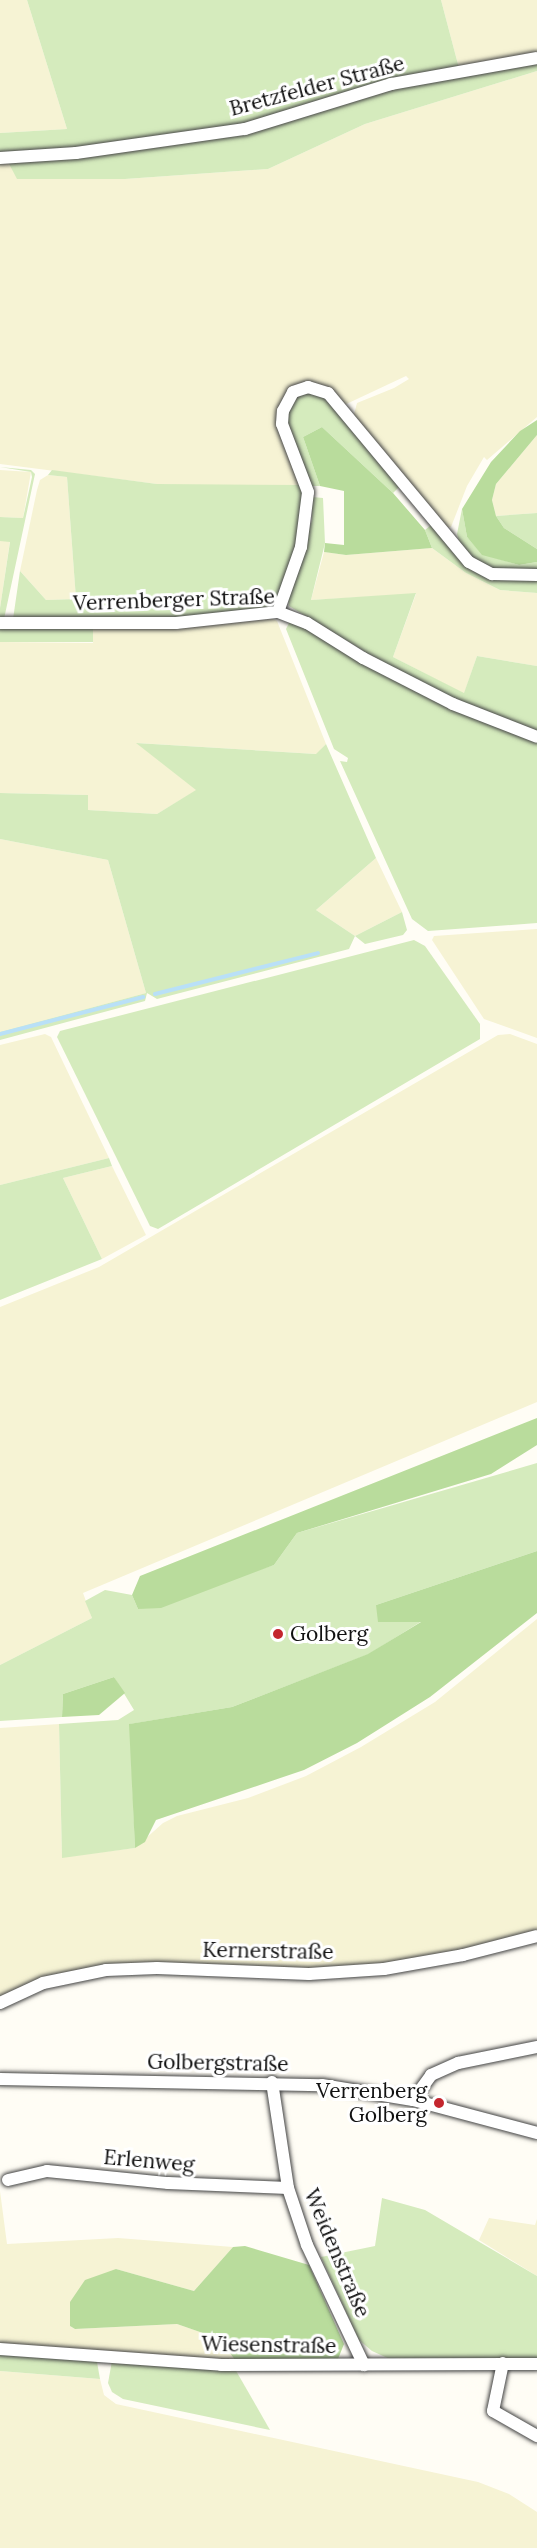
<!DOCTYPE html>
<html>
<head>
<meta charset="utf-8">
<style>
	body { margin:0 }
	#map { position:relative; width:537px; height:2548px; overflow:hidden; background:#fffdf5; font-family:Lora,serif }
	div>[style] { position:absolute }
	.farmland>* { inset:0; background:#f6f3d4 }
	.green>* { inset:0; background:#d5ebbd; transform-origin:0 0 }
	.forest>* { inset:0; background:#b9dc9c }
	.stream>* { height:4px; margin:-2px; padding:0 2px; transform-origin:2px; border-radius:2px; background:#b9e0f7 }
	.roads { filter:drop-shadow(0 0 2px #444) drop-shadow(0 0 2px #444) }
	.minor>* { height:12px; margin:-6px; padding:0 6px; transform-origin:6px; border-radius:6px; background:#fff }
	.dots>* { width:16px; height:16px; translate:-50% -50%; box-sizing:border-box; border:3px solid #fff; border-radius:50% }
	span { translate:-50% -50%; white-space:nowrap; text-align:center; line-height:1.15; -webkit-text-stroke:6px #fff; paint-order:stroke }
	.street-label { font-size:21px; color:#111 }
	.poi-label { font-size:21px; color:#111 }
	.left { translate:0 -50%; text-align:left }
	.right { translate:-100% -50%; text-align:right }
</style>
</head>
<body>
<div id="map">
	<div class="farmland">
		<i style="clip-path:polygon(0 0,27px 0,67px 129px,0 133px)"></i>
		<i style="clip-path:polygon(441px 0,537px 0,537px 58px,460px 72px)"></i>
		<i style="clip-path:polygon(537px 71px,537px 417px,487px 460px,484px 457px,467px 486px,451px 527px,445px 527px,353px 418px,357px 403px,394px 388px,409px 379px,406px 376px,340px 407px,286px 400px,308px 492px,157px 484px,0 464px,0 158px,6px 157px,18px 179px,125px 179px,268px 169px,365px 124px)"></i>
		<i style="clip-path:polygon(537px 435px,537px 513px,496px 516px,492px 500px,496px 484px)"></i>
		<i style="clip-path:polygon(0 470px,31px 472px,23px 518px,0 517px)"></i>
		<i style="clip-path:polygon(48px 475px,67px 477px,76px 599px,46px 600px,20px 571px,37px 490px,40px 480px)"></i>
		<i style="clip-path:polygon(0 541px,10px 541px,0 608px)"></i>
		<i style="clip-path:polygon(432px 548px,466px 573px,500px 590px,537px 593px,537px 666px,477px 656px,464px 694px,393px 657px,416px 594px,311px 600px,324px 552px,346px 555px)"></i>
		<i style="clip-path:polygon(273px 619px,277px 621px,326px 744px,317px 754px,137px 743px,197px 790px,157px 814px,87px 810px,88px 795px,0 793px,0 642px,93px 643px,93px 628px,175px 627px)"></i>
		<i style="clip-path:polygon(0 839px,108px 860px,146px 993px,0 1032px)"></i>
		<i style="clip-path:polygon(376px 858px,402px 912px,355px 936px,316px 910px)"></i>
		<i style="clip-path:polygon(537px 929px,537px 1038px,484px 1019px,432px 940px,434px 936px)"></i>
		<i style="clip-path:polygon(45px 1034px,51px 1037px,109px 1158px,0 1185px,0 1045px)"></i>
		<i style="clip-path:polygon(510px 1034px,537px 1044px,537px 1402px,83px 1593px,92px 1618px,0 1665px,0 1307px,99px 1267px,498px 1035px)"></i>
		<i style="clip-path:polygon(112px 1166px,146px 1235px,102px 1259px,63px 1178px)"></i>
		<i style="clip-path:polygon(537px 1619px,537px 1931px,463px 1952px,382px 1965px,308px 1970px,157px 1964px,0 1998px,0 1728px,59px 1724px,62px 1857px,135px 1848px,163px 1823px,177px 1816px,248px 1798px,306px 1776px,361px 1747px,435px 1702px)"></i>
		<i style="clip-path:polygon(0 2191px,7px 2244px,118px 2238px,233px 2247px,194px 2291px,116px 2269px,70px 2326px,75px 2329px,177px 2324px,220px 2339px,235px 2360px,0 2347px)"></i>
		<i style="clip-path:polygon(489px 2218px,535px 2225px,537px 2219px,537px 2276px,479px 2240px)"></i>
		<i style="clip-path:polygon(0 2371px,100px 2379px,104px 2395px,116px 2404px,478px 2482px,509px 2494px,537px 2512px,537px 2548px,0 2548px)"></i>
	</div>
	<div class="green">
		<i style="clip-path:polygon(27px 0,441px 0,460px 72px,537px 58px,537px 71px,365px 124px,268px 169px,125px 179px,17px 179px,6px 158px,0 158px,0 133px,67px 129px)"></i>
		<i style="clip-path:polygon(307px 391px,327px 399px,400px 486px,393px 493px,322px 427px,303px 437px,320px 486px,311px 486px,287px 419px,293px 398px)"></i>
		<i style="clip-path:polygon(0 467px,31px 470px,35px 474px,4px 619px,0 619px,0 608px,10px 542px,0 541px,0 517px,23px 518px,32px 477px,31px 472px)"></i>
		<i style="clip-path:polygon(52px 470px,157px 484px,302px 485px,304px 522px,274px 606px,175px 619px,13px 619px,20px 571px,46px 600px,76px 599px,67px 477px,48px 475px)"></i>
		<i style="clip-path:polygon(312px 497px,323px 498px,325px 543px,311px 600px,416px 593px,393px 657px,464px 693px,477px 656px,537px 666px,537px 733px,417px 683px,289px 606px,288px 598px,312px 520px)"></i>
		<i style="clip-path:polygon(462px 509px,467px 537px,482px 554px,519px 565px,537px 562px,537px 572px,508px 573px,481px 566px,460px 544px,457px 534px)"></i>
		<i style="clip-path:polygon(537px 513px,537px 549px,504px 528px,496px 516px)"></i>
		<i style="clip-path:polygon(432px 524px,491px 578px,537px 579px,537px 593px,500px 590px,466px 573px,432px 548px,425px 530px)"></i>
		<i style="clip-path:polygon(290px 621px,537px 741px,537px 923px,428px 931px,412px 919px,340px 761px,347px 762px,348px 758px,334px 749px,286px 629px)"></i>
		<i style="left:0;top:628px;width:93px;height:14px"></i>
		<i style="clip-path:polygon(136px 743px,316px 754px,326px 744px,376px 858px,316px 910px,355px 936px,402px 912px,407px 930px,403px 935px,365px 944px,355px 936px,349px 949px,157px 999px,147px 993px,145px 1001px,0 1040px,0 1032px,146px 993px,108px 860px,0 839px,0 793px,88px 795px,88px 810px,157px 814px,196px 790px)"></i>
		<i style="clip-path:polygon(414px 940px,425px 946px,480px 1024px,480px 1039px,158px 1229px,150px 1226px,57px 1037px,60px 1031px)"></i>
		<i style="clip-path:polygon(109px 1158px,112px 1166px,63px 1178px,102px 1259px,0 1300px,0 1185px)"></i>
		<i style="clip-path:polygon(537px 1463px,537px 1551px,376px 1605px,422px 1621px,369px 1654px,232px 1707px,130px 1724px,135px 1848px,62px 1858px,59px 1724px,118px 1720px,134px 1710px,114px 1677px,63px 1694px,62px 1717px,0 1721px,0 1665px,92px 1618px,85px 1601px,105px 1590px,132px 1595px,138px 1609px,274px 1565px,297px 1533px)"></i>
		<i style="clip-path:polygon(382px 2198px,425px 2210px,537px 2276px,537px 2359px,392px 2360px,372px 2351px,359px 2340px,321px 2257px,375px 2246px)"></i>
		<i style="clip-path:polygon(0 2352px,87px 2359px,97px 2362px,100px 2379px,0 2371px)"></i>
		<i style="clip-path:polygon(112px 2361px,235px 2369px,270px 2430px,123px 2399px,112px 2392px,108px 2383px)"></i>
	</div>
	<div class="forest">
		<i style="clip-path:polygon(537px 420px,537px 435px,496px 484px,492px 500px,496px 516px,504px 528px,537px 549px,537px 562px,519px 565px,482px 555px,467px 537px,462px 509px,491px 462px,520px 431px)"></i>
		<i style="clip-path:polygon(322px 427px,393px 493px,425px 530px,432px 548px,346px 555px,324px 552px,325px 543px,344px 545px,344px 491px,320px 486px,303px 437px)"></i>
		<i style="clip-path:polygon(537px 1418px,537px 1445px,491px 1474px,297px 1533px,274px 1565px,161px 1608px,138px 1609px,132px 1595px,140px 1576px)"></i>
		<i style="clip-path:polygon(537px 1551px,537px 1613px,430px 1697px,357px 1743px,304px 1770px,156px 1820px,145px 1842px,135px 1848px,129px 1724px,232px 1707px,368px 1654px,421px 1622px,378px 1622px,376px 1605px)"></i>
		<i style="clip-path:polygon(114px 1677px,125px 1693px,99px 1715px,62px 1717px,63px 1694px)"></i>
		<i style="clip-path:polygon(245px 2246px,309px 2265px,344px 2344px,338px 2359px,235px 2360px,220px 2339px,177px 2324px,75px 2329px,70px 2326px,70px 2302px,85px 2280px,116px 2269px,194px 2291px,233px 2247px)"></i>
	</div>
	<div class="stream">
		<i style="left:155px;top:994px;width:168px;rotate:-14.1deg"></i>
		<i style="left:0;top:1034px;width:148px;rotate:-14.5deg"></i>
	</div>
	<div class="roads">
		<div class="minor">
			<i style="left:0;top:158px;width:76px;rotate:-3.8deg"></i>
			<i style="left:76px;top:153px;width:171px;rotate:-8.1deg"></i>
			<i style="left:245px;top:129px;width:153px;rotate:-17.1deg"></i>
			<i style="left:391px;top:84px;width:148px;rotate:-10.1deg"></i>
			<i style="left:278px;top:612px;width:69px;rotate:-70.5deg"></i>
			<i style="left:301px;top:547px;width:55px;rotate:-82.7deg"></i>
			<i style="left:308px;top:492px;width:73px;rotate:-110.9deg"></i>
			<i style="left:282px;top:424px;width:13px;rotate:-86deg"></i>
			<i style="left:283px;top:411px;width:21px;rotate:-62deg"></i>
			<i style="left:293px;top:392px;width:16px;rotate:-18deg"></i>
			<i style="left:308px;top:387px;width:21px;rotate:17deg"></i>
			<i style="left:328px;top:393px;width:220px;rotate:50.2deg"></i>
			<i style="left:469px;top:562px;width:26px;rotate:28deg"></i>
			<i style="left:492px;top:574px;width:45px;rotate:1.3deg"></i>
			<i style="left:0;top:623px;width:176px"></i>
			<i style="left:176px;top:623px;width:103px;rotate:-6.2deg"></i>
			<i style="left:278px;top:612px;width:31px;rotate:21deg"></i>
			<i style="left:307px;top:623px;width:66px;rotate:32deg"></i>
			<i style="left:363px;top:658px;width:101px;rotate:27.1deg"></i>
			<i style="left:453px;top:704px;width:90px;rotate:21.4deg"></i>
			<i style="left:0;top:2003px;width:47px;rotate:-24.9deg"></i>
			<i style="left:43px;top:1983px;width:64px;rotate:-11.7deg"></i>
			<i style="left:106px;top:1970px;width:51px;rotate:-2.2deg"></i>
			<i style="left:157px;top:1968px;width:152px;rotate:2.3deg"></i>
			<i style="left:309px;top:1974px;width:75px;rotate:-3.8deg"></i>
			<i style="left:384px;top:1969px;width:80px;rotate:-10deg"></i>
			<i style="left:463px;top:1955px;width:76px;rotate:-14.4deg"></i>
			<i style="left:0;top:2079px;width:322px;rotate:1.1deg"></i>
			<i style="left:322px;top:2085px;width:92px;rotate:9.4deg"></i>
			<i style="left:413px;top:2100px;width:128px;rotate:14.9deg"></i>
			<i style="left:272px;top:2082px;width:107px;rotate:81.4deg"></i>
			<i style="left:288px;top:2188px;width:60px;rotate:71.6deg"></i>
			<i style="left:307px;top:2245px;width:133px;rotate:64.6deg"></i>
			<i style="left:413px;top:2100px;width:31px;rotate:-54deg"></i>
			<i style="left:431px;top:2075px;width:30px;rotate:-24deg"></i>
			<i style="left:458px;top:2063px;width:81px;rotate:-11.4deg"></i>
			<i style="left:8px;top:2180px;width:40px;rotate:-13deg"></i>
			<i style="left:47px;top:2171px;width:122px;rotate:5.7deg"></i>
			<i style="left:168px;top:2183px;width:120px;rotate:2.4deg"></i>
			<i style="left:0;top:2349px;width:222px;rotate:4.1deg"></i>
			<i style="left:221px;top:2365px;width:316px;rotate:-0.2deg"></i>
			<i style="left:503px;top:2363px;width:49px;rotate:101.8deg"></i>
			<i style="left:493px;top:2411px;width:51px;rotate:29.6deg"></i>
		</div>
	</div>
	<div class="dots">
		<i style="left:278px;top:1634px;background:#c4262e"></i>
		<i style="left:439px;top:2103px;background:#c4262e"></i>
	</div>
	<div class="street-label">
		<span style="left:317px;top:86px;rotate:-15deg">Bretzfelder Straße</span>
		<span style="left:174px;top:600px;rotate:-2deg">Verrenberger Straße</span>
		<span style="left:268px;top:1951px;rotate:1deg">Kernerstraße</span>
		<span style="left:218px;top:2063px;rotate:1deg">Golbergstraße</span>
		<span style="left:149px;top:2161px;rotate:5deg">Erlenweg</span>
		<span style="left:337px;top:2253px;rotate:67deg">Weidenstraße</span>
		<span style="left:269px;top:2345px;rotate:1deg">Wiesenstraße</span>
	</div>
	<div class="poi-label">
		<span class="left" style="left:290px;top:1634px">Golberg</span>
		<span class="right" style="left:427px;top:2103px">Verrenberg<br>Golberg</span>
	</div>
</div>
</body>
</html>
